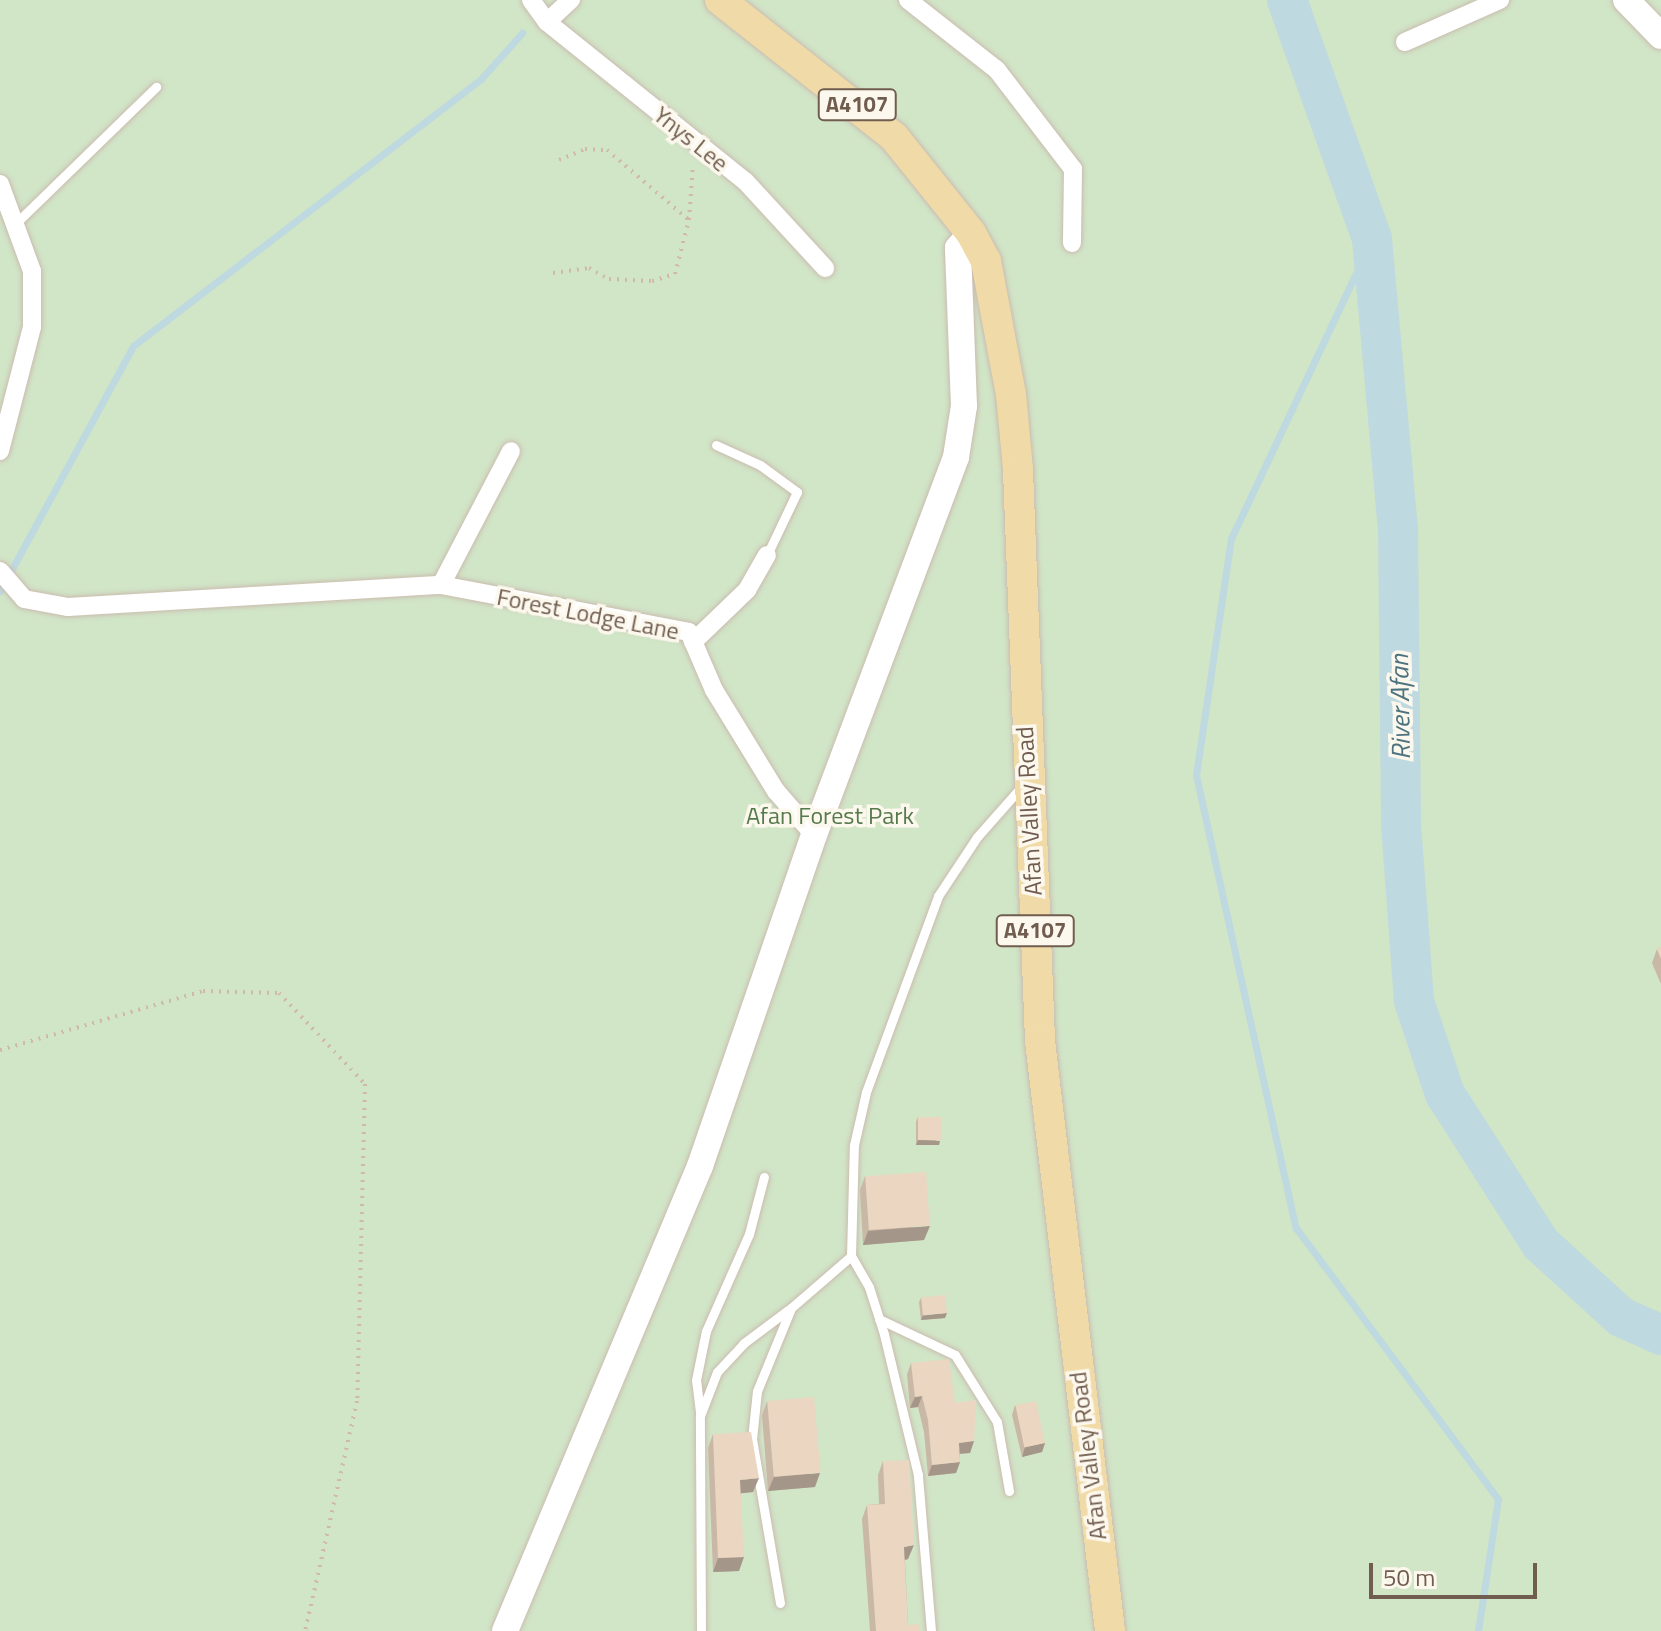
<!DOCTYPE html>
<html>
<head>
<meta charset="utf-8">
<style>
	body { margin:0 }
	#map { position:relative; width:1661px; height:1631px; overflow:hidden; background:#f9f4e7; font-family:"Titillium Web",sans-serif }
	div>[style] { position:absolute }
	.green>* { inset:0; background:#d1e5c7; transform-origin:0 0 }
	.stream>* { height:7px; margin:-3.5px; padding:0 3.5px; transform-origin:3.5px; border-radius:3.5px; background:#bed9e0 }
	.river>* { height:40px; margin:-20px; padding:0 20px; transform-origin:20px; border-radius:20px; background:#bed9e0 }
	.path>* { height:4px; margin-top:-2px; transform-origin:0; background:repeating-linear-gradient(90deg,#d0b9a6 0 2px,transparent 0 8px) }
	.roads { filter:drop-shadow(0 0 2px #cabcaf) drop-shadow(0 0 2px #cabcaf) }
	.lane>* { height:9px; margin:-4.5px; padding:0 4.5px; transform-origin:4.5px; border-radius:4.5px; background:#fff }
	.street>* { height:18px; margin:-9px; padding:0 9px; transform-origin:9px; border-radius:9px; background:#fff }
	.secondary>* { height:26px; margin:-13px; padding:0 13px; transform-origin:13px; border-radius:13px; background:#fff }
	.primary>* { height:30px; margin:-15px; padding:0 15px; transform-origin:15px; border-radius:15px; background:#f0dba8 }
	.wall>* { inset:0; background:#cab8a7 }
	.shaded-wall>* { inset:0; background:#a49688 }
	.building>* { inset:0; background:#ebd6c2; transform-origin:0 0 }
	span { translate:-50% -50%; white-space:nowrap; text-align:center; line-height:1.15; -webkit-text-stroke:7px #fdf8ed; paint-order:stroke }
	.shield-label span { padding:2px 6px; background:#fdf8ed; border:2px solid; border-radius:6px; -webkit-text-stroke-width:0 }
	.shield-label { font-size:22px; color:#705d4f; font-weight:700 }
	.street-label { font-size:24px; color:#705d4f }
	.park-label { font-size:24px; color:#557a4c }
	.water-label { font-size:26px; color:#4c7480; font-style:italic }
	.scale { position:absolute; left:1369px; top:1563px; width:168px; height:36px; box-sizing:border-box; border:4px solid #705d4f; border-top:0; padding-left:10px; font-size:24px; line-height:28px; white-space:nowrap; color:#705d4f; -webkit-text-stroke:6px #fdf8ed; paint-order:stroke }
</style>
</head>
<body>
<div id="map">
	<div class="green">
		<i style="left:0;top:0;width:1661px;height:1631px"></i>
	</div>
	<div class="stream">
		<i style="left:1372px;top:239px;width:331px;rotate:115.2deg"></i>
		<i style="left:1231px;top:538px;width:240px;rotate:98.4deg"></i>
		<i style="left:1196px;top:775px;width:464px;rotate:77.6deg"></i>
		<i style="left:1296px;top:1228px;width:338px;rotate:53.3deg"></i>
		<i style="left:1498px;top:1499px;width:134px;rotate:98.6deg"></i>
		<i style="left:0;top:591px;width:279px;rotate:-61.5deg"></i>
		<i style="left:133px;top:346px;width:439px;rotate:-37.5deg"></i>
		<i style="left:481px;top:79px;width:62px;rotate:-48.3deg"></i>
	</div>
	<div class="river">
		<i style="left:1287px;top:0;width:254px;rotate:70.4deg"></i>
		<i style="left:1372px;top:239px;width:291px;rotate:84.9deg"></i>
		<i style="left:1398px;top:529px;width:295px;rotate:89.4deg"></i>
		<i style="left:1401px;top:824px;width:177px;rotate:85.8deg"></i>
		<i style="left:1414px;top:1001px;width:98px;rotate:71.6deg"></i>
		<i style="left:1445px;top:1094px;width:178px;rotate:57.4deg"></i>
		<i style="left:1541px;top:1244px;width:108px;rotate:42.4deg"></i>
		<i style="left:1621px;top:1317px;width:44px;rotate:24.2deg"></i>
	</div>
	<div class="path">
		<i style="left:559px;top:160px;width:28px;rotate:-23deg"></i>
		<i style="left:585px;top:149px;width:22px;rotate:3deg"></i>
		<i style="left:607px;top:150px;width:108px;rotate:40.5deg"></i>
		<i style="left:553px;top:273px;width:36px;rotate:-8deg"></i>
		<i style="left:589px;top:268px;width:23px;rotate:29deg"></i>
		<i style="left:609px;top:279px;width:43px;rotate:2.7deg"></i>
		<i style="left:652px;top:281px;width:24px;rotate:-17deg"></i>
		<i style="left:675px;top:274px;width:56px;rotate:-75.5deg"></i>
		<i style="left:689px;top:220px;width:56px;rotate:-85.9deg"></i>
		<i style="left:0;top:1050px;width:211px;rotate:-16.2deg"></i>
		<i style="left:203px;top:991px;width:76px;rotate:1.5deg"></i>
		<i style="left:279px;top:993px;width:125px;rotate:46.6deg"></i>
		<i style="left:365px;top:1084px;width:317px;rotate:91.4deg"></i>
		<i style="left:357px;top:1401px;width:236px;rotate:102.7deg"></i>
	</div>
	<div class="roads">
		<div class="lane">
			<i style="left:15px;top:224px;width:197px;rotate:-44.2deg"></i>
			<i style="left:716px;top:445px;width:48px;rotate:24.4deg"></i>
			<i style="left:760px;top:465px;width:46px;rotate:36.1deg"></i>
			<i style="left:797px;top:492px;width:70px;rotate:115.5deg"></i>
			<i style="left:879px;top:1319px;width:84px;rotate:25.3deg"></i>
			<i style="left:955px;top:1355px;width:79px;rotate:57.9deg"></i>
			<i style="left:997px;top:1422px;width:70px;rotate:80.1deg"></i>
			<i style="left:700px;top:1412px;width:32px;rotate:-97deg"></i>
			<i style="left:696px;top:1380px;width:50px;rotate:-78.5deg"></i>
			<i style="left:706px;top:1331px;width:106px;rotate:-66.1deg"></i>
			<i style="left:749px;top:1234px;width:59px;rotate:-75.3deg"></i>
			<i style="left:780px;top:1603px;width:166px;rotate:-99.7deg"></i>
			<i style="left:752px;top:1439px;width:48px;rotate:-84.1deg"></i>
			<i style="left:757px;top:1391px;width:90px;rotate:-67.7deg"></i>
			<i style="left:791px;top:1308px;width:79px;rotate:-40.9deg"></i>
			<i style="left:701px;top:1631px;width:215px;rotate:-90.3deg"></i>
			<i style="left:700px;top:1416px;width:47px;rotate:-68.9deg"></i>
			<i style="left:717px;top:1372px;width:40px;rotate:-47deg"></i>
			<i style="left:744px;top:1343px;width:55px;rotate:-36.9deg"></i>
			<i style="left:931px;top:1631px;width:157px;rotate:-94.8deg"></i>
			<i style="left:918px;top:1475px;width:145px;rotate:-103.6deg"></i>
			<i style="left:884px;top:1334px;width:49px;rotate:-107.7deg"></i>
			<i style="left:869px;top:1287px;width:36px;rotate:-120deg"></i>
			<i style="left:851px;top:1256px;width:111px;rotate:-88.5deg"></i>
			<i style="left:854px;top:1145px;width:54px;rotate:-77.2deg"></i>
			<i style="left:866px;top:1092px;width:209px;rotate:-69.8deg"></i>
			<i style="left:938px;top:896px;width:71px;rotate:-56.5deg"></i>
			<i style="left:977px;top:837px;width:69px;rotate:-48.5deg"></i>
		</div>
		<div class="street">
			<i style="left:531px;top:0;width:27px;rotate:54deg"></i>
			<i style="left:547px;top:22px;width:255px;rotate:38.8deg"></i>
			<i style="left:746px;top:182px;width:117px;rotate:47.4deg"></i>
			<i style="left:908px;top:0;width:113px;rotate:38.2deg"></i>
			<i style="left:997px;top:70px;width:125px;rotate:52.5deg"></i>
			<i style="left:1073px;top:169px;width:74px;rotate:90.8deg"></i>
			<i style="left:547px;top:22px;width:33px;rotate:-43deg"></i>
			<i style="left:1405px;top:42px;width:104px;rotate:-23.9deg"></i>
			<i style="left:0;top:184px;width:93px;rotate:69.8deg"></i>
			<i style="left:32px;top:271px;width:56px;rotate:90deg"></i>
			<i style="left:32px;top:327px;width:128px;rotate:104.5deg"></i>
			<i style="left:0;top:571px;width:37px;rotate:49deg"></i>
			<i style="left:24px;top:599px;width:45px;rotate:10.3deg"></i>
			<i style="left:68px;top:607px;width:374px;rotate:-3.4deg"></i>
			<i style="left:441px;top:585px;width:252px;rotate:10.7deg"></i>
			<i style="left:689px;top:632px;width:63px;rotate:66.7deg"></i>
			<i style="left:714px;top:690px;width:119px;rotate:58.5deg"></i>
			<i style="left:776px;top:791px;width:58px;rotate:49.2deg"></i>
			<i style="left:441px;top:585px;width:151px;rotate:-62.4deg"></i>
			<i style="left:693px;top:642px;width:75px;rotate:-43.9deg"></i>
			<i style="left:747px;top:590px;width:40px;rotate:-60.3deg"></i>
		</div>
		<div class="secondary">
			<i style="left:1626px;top:0;width:50px;rotate:45.8deg"></i>
			<i style="left:505px;top:1631px;width:504px;rotate:-67.25deg"></i>
			<i style="left:700px;top:1166px;width:350px;rotate:-71deg"></i>
			<i style="left:814px;top:835px;width:404px;rotate:-69.4deg"></i>
			<i style="left:956px;top:457px;width:52px;rotate:-81.1deg"></i>
			<i style="left:964px;top:406px;width:158px;rotate:-92.2deg"></i>
			<i style="left:958px;top:248px;width:20px;rotate:-49deg"></i>
		</div>
		<div class="primary">
			<i style="left:720px;top:0;width:221px;rotate:38.2deg"></i>
			<i style="left:894px;top:137px;width:123px;rotate:51.3deg"></i>
			<i style="left:971px;top:233px;width:32px;rotate:62deg"></i>
			<i style="left:986px;top:261px;width:135px;rotate:79.4deg"></i>
			<i style="left:1011px;top:394px;width:76px;rotate:84.7deg"></i>
			<i style="left:1018px;top:470px;width:571px;rotate:87.79deg"></i>
			<i style="left:1040px;top:1041px;width:594px;rotate:83.23deg"></i>
		</div>
	</div>
	<div class="wall">
		<i style="clip-path:polygon(1661px 947px,1661px 984px,1652px 963px,1657px 949px)"></i>
		<i style="clip-path:polygon(918px 1117px,939px 1145px,916px 1145px,916px 1122px)"></i>
		<i style="clip-path:polygon(865px 1176px,924px 1240px,863px 1245px,860px 1190px)"></i>
		<i style="clip-path:polygon(921px 1298px,945px 1318px,921px 1320px,919px 1302px)"></i>
		<i style="clip-path:polygon(911px 1363px,955px 1403px,974px 1441px,970px 1453px,960px 1454px,960px 1462px,956px 1473px,928px 1476px,924px 1432px,918px 1407px,910px 1408px,907px 1374px)"></i>
		<i style="clip-path:polygon(767px 1401px,815px 1487px,768px 1491px,762px 1415px)"></i>
		<i style="clip-path:polygon(1015px 1405px,1045px 1443px,1042px 1452px,1022px 1457px,1012px 1415px)"></i>
		<i style="clip-path:polygon(713px 1434px,753px 1492px,741px 1493px,739px 1571px,713px 1572px,708px 1448px)"></i>
		<i style="clip-path:polygon(883px 1461px,908px 1559px,905px 1560px,908px 1625px,920px 1631px,870px 1631px,862px 1519px,867px 1505px,879px 1504px,878px 1475px)"></i>
	</div>
	<div class="shaded-wall">
		<i style="clip-path:polygon(918px 1140px,940px 1141px,939px 1145px,916px 1145px)"></i>
		<i style="clip-path:polygon(930px 1226px,924px 1240px,863px 1245px,868px 1231px)"></i>
		<i style="clip-path:polygon(947px 1313px,945px 1318px,921px 1320px,923px 1315px)"></i>
		<i style="clip-path:polygon(922px 1396px,918px 1407px,910px 1408px,915px 1397px)"></i>
		<i style="clip-path:polygon(974px 1441px,970px 1453px,955px 1454px,959px 1443px)"></i>
		<i style="clip-path:polygon(1045px 1443px,1042px 1452px,1022px 1457px,1025px 1447px)"></i>
		<i style="clip-path:polygon(960px 1462px,956px 1473px,928px 1476px,932px 1465px)"></i>
		<i style="clip-path:polygon(820px 1473px,815px 1487px,768px 1491px,774px 1477px)"></i>
		<i style="clip-path:polygon(759px 1478px,753px 1492px,735px 1494px,740px 1480px)"></i>
		<i style="clip-path:polygon(914px 1545px,908px 1559px,899px 1561px,904px 1547px)"></i>
		<i style="clip-path:polygon(744px 1557px,739px 1571px,713px 1572px,718px 1558px)"></i>
	</div>
	<div class="building">
		<i style="clip-path:polygon(1661px 947px,1661px 959px,1657px 949px)"></i>
		<i style="left:918px;top:1117px;width:23px;height:23px"></i>
		<i style="left:926px;top:1172px;width:54px;height:61px;rotate:86deg"></i>
		<i style="left:945px;top:1295px;width:18px;height:24px;rotate:84deg"></i>
		<i style="clip-path:polygon(949px 1359px,955px 1403px,976px 1400px,974px 1441px,959px 1443px,960px 1462px,932px 1465px,928px 1420px,922px 1396px,915px 1397px,911px 1363px)"></i>
		<i style="left:814px;top:1397px;width:76px;height:47px;rotate:85deg"></i>
		<i style="left:1036px;top:1401px;width:43px;height:21px;rotate:78deg"></i>
		<i style="clip-path:polygon(751px 1432px,759px 1478px,740px 1480px,744px 1557px,718px 1558px,713px 1434px)"></i>
		<i style="clip-path:polygon(909px 1460px,914px 1545px,904px 1547px,908px 1625px,920px 1624px,920px 1631px,876px 1631px,867px 1505px,885px 1504px,883px 1461px)"></i>
	</div>
	<div class="shield-label">
		<span style="left:857px;top:105px">A4107</span>
		<span style="left:1035px;top:931px">A4107</span>
	</div>
	<div class="street-label">
		<span style="left:691px;top:139px;rotate:39deg">Ynys Lee</span>
		<span style="left:588px;top:614px;rotate:11deg">Forest Lodge Lane</span>
		<span style="left:1029px;top:811px;rotate:-93deg">Afan Valley Road</span>
		<span style="left:1088px;top:1456px;rotate:-97deg">Afan Valley Road</span>
	</div>
	<div class="park-label">
		<span style="left:830px;top:816px">Afan Forest Park</span>
	</div>
	<div class="water-label">
		<span style="left:1400px;top:707px;rotate:-91deg">River Afan</span>
	</div>
	<div class="scale">50 m</div>
</div>
</body>
</html>
